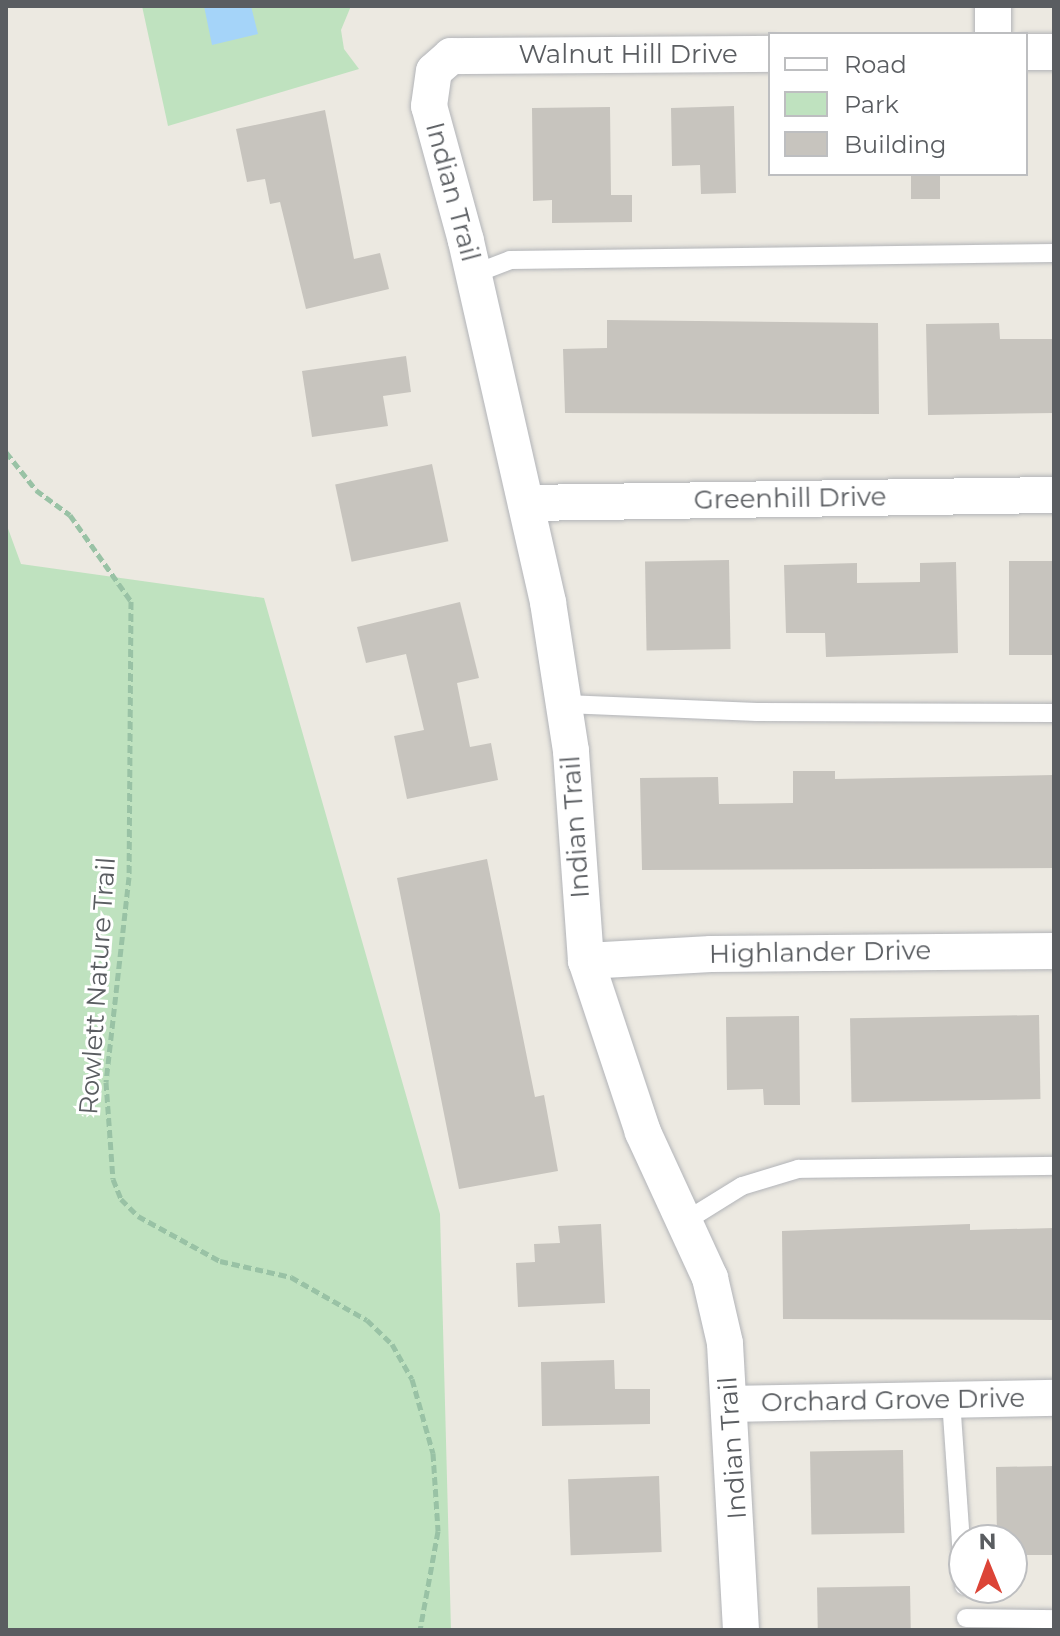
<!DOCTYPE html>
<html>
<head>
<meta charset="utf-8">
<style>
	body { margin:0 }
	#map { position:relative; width:1060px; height:1636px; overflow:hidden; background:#ece9e1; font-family:Montserrat,sans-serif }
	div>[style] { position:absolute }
	.green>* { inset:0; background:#bfe2bf }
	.water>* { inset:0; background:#a5d4f9 }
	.building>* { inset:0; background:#c7c4be; transform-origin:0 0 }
	.path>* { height:5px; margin-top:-2.5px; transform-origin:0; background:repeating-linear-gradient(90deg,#99c2a5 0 8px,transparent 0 12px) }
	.roads { filter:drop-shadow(0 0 2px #b2b4b8) drop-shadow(0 0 2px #b2b4b8) }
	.service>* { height:18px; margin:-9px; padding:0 9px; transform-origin:9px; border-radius:9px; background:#fff }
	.minor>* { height:36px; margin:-18px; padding:0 18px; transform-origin:18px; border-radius:18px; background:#fff }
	span { translate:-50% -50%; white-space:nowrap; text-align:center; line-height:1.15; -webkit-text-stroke:6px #fff; paint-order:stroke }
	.street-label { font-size:26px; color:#5a5d61 }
	.frame { position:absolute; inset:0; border:8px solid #5a5d61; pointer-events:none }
	.legend { position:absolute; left:768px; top:32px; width:260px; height:144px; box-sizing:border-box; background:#fff; border:2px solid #bdbec0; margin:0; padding:10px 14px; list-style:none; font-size:24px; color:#5a5d61 }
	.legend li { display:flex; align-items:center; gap:16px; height:40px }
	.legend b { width:40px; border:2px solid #bdbec0 }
	.north { position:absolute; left:948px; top:1524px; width:80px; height:80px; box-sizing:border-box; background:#fff; border:2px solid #bdbec0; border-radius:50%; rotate:359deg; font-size:22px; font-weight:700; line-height:32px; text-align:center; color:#5a5d61 }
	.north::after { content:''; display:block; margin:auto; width:28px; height:36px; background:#dc4437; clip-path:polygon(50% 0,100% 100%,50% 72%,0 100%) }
</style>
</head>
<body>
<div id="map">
	<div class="green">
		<i style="clip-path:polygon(142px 6px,351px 6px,341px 30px,344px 49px,359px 69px,168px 126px)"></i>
		<i style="clip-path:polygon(6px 523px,21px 564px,264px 598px,440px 1214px,451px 1630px,6px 1630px)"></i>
	</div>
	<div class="water">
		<i style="clip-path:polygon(204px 6px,251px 6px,258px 34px,212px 45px)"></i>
	</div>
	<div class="building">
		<i style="clip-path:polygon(734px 106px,736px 193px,701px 194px,700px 165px,672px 166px,671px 108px)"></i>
		<i style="clip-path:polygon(610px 107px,611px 195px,632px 195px,632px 222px,552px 223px,552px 200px,533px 201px,532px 108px)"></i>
		<i style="clip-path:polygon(325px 110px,354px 259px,380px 253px,389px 289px,306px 309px,280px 202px,270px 204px,265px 179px,247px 182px,236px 129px)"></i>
		<i style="left:911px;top:174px;width:29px;height:25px"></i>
		<i style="clip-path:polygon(607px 320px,878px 323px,879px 414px,565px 413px,563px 349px,607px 348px)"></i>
		<i style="clip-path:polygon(999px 323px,1000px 339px,1054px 339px,1054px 413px,928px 415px,926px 324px)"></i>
		<i style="clip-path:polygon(406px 356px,411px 392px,383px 396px,388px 426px,312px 437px,302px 371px)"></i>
		<i style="left:432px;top:464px;width:79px;height:99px;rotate:78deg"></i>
		<i style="left:729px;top:560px;width:89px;height:84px;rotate:89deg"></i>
		<i style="left:1009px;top:561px;width:45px;height:94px"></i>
		<i style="clip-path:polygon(956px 562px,958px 653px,826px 657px,825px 633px,786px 633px,784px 565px,857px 563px,857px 583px,920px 582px,920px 563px)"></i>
		<i style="clip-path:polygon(460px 602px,479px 678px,457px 683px,470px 747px,491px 743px,498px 780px,407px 799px,394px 736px,424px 730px,406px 654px,366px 663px,357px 627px)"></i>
		<i style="clip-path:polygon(793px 771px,835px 771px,835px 779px,1054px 775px,1054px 868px,642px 870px,640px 778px,718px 777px,719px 804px,793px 803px)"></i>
		<i style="clip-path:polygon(487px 859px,535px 1097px,544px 1095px,558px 1171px,459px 1189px,397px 878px)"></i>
		<i style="left:1039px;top:1015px;width:84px;height:189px;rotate:89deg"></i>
		<i style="clip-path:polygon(799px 1016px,800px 1105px,764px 1105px,763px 1089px,727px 1090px,726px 1017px)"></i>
		<i style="clip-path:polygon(601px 1224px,605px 1303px,518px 1307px,516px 1263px,535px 1262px,534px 1244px,560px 1243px,558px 1226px)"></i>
		<i style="clip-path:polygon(970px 1224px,970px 1230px,1054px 1228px,1054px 1320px,783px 1319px,782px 1231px)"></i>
		<i style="clip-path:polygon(614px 1360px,615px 1389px,650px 1389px,650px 1424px,542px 1426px,541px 1362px)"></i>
		<i style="left:903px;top:1450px;width:83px;height:93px;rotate:89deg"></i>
		<i style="clip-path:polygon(1054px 1466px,1054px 1555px,1012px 1555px,1012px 1540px,997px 1540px,996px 1467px)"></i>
		<i style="left:659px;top:1476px;width:76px;height:91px;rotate:88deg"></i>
		<i style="left:910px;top:1586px;width:44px;height:93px;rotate:89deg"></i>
	</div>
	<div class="path">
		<i style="left:6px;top:452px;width:48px;rotate:51.7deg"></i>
		<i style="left:36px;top:490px;width:42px;rotate:36.3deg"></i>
		<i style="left:70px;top:515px;width:105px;rotate:54.7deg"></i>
		<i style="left:131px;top:601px;width:276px;rotate:90.4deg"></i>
		<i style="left:129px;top:877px;width:206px;rotate:96.4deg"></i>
		<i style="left:106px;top:1082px;width:97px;rotate:85.9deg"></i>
		<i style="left:113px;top:1179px;width:22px;rotate:68deg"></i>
		<i style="left:121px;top:1199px;width:24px;rotate:45deg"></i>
		<i style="left:138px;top:1216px;width:94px;rotate:28.8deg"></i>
		<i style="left:220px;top:1261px;width:73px;rotate:12.7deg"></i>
		<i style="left:291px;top:1277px;width:87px;rotate:29.5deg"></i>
		<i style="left:367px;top:1320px;width:35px;rotate:44deg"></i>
		<i style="left:392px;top:1344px;width:40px;rotate:60.3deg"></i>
		<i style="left:412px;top:1379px;width:77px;rotate:74.2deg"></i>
		<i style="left:433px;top:1453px;width:78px;rotate:86.3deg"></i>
		<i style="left:438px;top:1531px;width:101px;rotate:100.3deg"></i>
	</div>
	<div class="roads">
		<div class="service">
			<i style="left:474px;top:274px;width:39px;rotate:-21deg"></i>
			<i style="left:510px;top:260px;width:544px;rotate:-0.74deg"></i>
			<i style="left:565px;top:704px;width:192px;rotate:2.4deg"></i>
			<i style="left:757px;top:712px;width:297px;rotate:0.2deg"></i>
			<i style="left:684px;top:1222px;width:68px;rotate:-31.8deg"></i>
			<i style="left:742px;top:1186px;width:59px;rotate:-16.9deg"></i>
			<i style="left:798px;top:1169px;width:256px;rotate:-0.7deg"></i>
			<i style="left:951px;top:1400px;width:186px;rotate:86deg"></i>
			<i style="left:966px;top:1618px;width:88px;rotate:0.7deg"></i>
		</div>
		<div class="minor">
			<i style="left:993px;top:6px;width:28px;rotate:90deg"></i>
			<i style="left:1026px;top:52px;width:28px"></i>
			<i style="left:526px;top:503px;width:528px;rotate:-0.87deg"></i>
			<i style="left:586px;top:961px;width:125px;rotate:-3.2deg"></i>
			<i style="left:711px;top:954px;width:343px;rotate:-0.5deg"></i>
			<i style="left:732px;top:1404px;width:322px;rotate:-1.1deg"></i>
			<i style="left:741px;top:1630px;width:287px;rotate:-93.2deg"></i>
			<i style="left:725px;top:1343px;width:67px;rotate:-103deg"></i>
			<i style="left:710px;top:1278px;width:161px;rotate:-114.7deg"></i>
			<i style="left:643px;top:1132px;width:180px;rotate:-108.4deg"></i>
			<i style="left:586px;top:961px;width:211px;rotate:-94.1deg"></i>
			<i style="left:571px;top:751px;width:151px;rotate:-98.8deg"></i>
			<i style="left:548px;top:602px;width:370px;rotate:-102.8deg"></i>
			<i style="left:466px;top:241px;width:140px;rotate:-105.3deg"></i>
			<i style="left:429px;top:106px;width:35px;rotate:-82deg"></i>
			<i style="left:434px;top:71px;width:23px;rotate:-41deg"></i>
			<i style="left:451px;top:56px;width:319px;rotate:-0.4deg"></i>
		</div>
	</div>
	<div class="street-label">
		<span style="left:628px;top:55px">Walnut Hill Drive</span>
		<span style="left:452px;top:192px;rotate:75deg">Indian Trail</span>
		<span style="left:790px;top:499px;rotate:-1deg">Greenhill Drive</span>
		<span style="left:576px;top:827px;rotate:-94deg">Indian Trail</span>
		<span style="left:820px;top:953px;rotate:-1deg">Highlander Drive</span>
		<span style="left:98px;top:986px;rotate:-86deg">Rowlett Nature Trail</span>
		<span style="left:893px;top:1401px;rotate:-1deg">Orchard Grove Drive</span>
		<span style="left:733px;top:1448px;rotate:-94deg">Indian Trail</span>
	</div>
	<div class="frame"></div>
	<ul class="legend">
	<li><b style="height:10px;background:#fff"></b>Road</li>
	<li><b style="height:22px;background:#bfe2bf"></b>Park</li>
	<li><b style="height:22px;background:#c7c4be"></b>Building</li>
	</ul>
	<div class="north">N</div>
</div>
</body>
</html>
